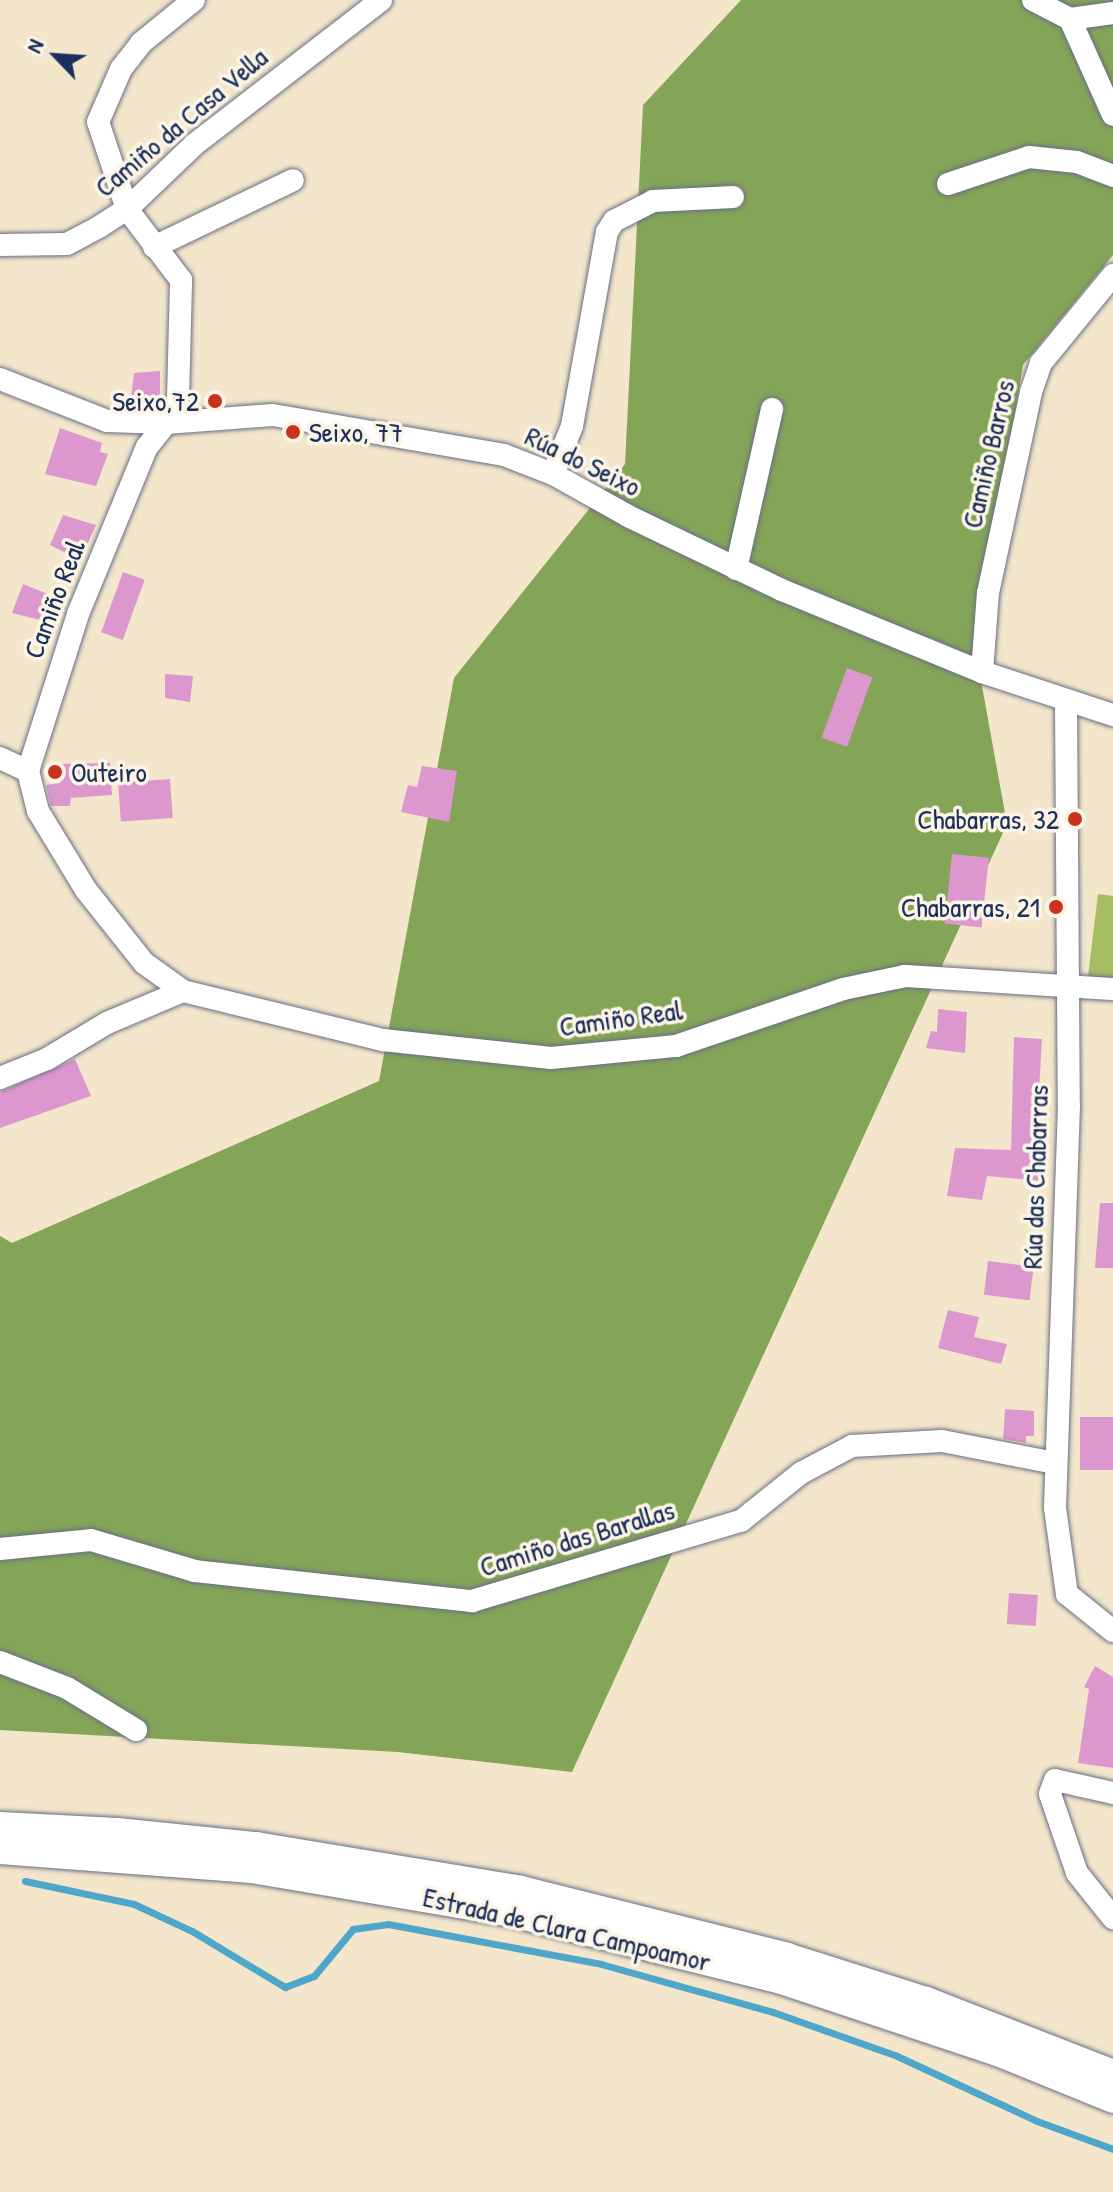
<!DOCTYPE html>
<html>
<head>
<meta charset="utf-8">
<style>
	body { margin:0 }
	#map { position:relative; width:1113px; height:2192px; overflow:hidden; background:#f4e6cb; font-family:"Patrick Hand",sans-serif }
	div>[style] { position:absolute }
	.green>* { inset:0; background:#a6bd62 }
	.forest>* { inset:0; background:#84a458 }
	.stream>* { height:7px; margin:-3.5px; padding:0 3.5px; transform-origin:3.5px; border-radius:3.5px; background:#4ea6cb }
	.building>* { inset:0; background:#dc98ce; transform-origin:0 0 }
	.roads { filter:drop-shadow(0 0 2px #676f84) drop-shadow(0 0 2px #676f84) }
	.minor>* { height:22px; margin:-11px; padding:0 11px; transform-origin:11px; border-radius:11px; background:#fff }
	.major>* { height:28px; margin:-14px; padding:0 14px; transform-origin:14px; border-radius:14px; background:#fff }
	.dots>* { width:22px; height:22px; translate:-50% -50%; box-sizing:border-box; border:4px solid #fcf5e5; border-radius:50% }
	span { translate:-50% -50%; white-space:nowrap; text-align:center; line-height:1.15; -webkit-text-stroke:7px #fcf5e5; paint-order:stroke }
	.street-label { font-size:28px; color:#1b2f5e }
	.poi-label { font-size:28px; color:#1b2f5e }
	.right { translate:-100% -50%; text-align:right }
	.left { translate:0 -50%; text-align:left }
	.north { position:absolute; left:16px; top:16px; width:80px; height:80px; -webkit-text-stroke:6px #fcf5e5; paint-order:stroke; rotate:295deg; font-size:22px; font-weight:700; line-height:32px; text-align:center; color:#1b2f5e }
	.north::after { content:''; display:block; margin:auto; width:28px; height:36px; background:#1b2f5e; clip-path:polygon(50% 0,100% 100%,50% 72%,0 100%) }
</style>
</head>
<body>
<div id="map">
	<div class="green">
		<i style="clip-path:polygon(1098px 894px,1113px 896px,1113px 979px,1088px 976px)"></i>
	</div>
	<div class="forest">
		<i style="clip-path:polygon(741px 0,1113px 0,1113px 255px,1023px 365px,976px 653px,1007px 824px,572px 1772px,398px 1752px,0 1730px,0 1236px,12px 1243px,379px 1081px,454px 678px,625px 464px,643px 105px)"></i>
	</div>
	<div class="stream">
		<i style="left:25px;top:1881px;width:111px;rotate:11.9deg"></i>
		<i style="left:134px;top:1904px;width:64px;rotate:25deg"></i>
		<i style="left:192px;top:1931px;width:109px;rotate:31.1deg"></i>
		<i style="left:285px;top:1987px;width:31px;rotate:-21deg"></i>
		<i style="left:314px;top:1976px;width:61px;rotate:-50.3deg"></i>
		<i style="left:353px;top:1929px;width:35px;rotate:-8deg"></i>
		<i style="left:388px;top:1924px;width:217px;rotate:10.6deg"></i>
		<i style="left:601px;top:1964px;width:179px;rotate:15.6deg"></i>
		<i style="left:773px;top:2012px;width:132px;rotate:19.5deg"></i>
		<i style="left:897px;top:2056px;width:154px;rotate:24.9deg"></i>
		<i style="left:1037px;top:2121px;width:81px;rotate:20.2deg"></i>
	</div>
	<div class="building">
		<i style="clip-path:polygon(160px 371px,160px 406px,130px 407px,134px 373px)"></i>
		<i style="clip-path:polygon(60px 428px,102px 443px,100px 452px,108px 454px,96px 486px,45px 474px)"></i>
		<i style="clip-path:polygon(63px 515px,96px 525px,80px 560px,50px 545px)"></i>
		<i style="left:123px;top:572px;width:23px;height:64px;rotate:20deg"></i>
		<i style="clip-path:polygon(23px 584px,53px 596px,44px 621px,12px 613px)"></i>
		<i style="left:847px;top:668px;width:27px;height:74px;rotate:20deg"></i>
		<i style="clip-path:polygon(165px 674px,193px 676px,190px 702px,165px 698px)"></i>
		<i style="clip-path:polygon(110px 763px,112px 795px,71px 798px,70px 806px,51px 806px,46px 785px,60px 783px,58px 764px)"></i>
		<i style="clip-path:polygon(422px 766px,457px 771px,449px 822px,401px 812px,408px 785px,417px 787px)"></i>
		<i style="left:170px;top:779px;width:39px;height:52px;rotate:86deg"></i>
		<i style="left:952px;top:854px;width:37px;height:70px;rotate:6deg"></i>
		<i style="clip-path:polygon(938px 1009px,967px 1012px,965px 1053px,926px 1048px,931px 1031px,937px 1032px)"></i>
		<i style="clip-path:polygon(1014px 1037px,1042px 1039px,1036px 1142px,1045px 1142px,1042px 1181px,987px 1176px,982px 1200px,947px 1196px,955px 1148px,1011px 1150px)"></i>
		<i style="clip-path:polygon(75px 1059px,91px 1096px,0 1128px,0 1092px)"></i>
		<i style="clip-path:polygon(1100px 1203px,1113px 1203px,1113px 1268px,1095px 1268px)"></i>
		<i style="left:988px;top:1261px;width:46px;height:34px;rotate:7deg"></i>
		<i style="clip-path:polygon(948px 1310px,979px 1317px,974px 1337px,1007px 1344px,1001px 1364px,938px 1348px)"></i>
		<i style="clip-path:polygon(1005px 1409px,1034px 1411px,1034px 1436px,1026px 1436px,1026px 1443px,1003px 1439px)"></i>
		<i style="left:1113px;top:1417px;width:53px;height:33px;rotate:90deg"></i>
		<i style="left:1009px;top:1593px;width:29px;height:31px;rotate:4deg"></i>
		<i style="clip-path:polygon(1095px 1666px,1113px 1677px,1113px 1768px,1078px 1763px,1089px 1689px,1084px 1687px)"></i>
	</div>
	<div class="roads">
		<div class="minor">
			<i style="left:1033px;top:0;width:42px;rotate:27.2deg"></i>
			<i style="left:1113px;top:13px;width:43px;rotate:172.1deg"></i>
			<i style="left:1070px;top:19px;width:105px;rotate:65.9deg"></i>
			<i style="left:948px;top:184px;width:85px;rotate:-18.4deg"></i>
			<i style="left:1029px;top:157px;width:48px;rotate:5.9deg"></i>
			<i style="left:1077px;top:162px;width:39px;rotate:21deg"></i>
			<i style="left:0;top:245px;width:67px;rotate:-0.9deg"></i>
			<i style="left:67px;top:244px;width:36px;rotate:-28deg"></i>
			<i style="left:99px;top:227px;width:33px;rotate:-33deg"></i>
			<i style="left:127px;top:209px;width:94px;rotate:-43.7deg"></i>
			<i style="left:195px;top:144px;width:235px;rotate:-37.7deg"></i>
			<i style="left:154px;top:247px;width:154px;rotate:-25.7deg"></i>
			<i style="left:0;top:379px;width:115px;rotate:21.4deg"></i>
			<i style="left:107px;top:421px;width:59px;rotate:1.9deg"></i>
			<i style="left:166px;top:423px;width:107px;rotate:-4.3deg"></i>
			<i style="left:273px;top:415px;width:234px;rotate:9.8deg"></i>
			<i style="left:504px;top:455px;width:53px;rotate:21.2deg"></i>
			<i style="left:553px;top:474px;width:86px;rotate:29.2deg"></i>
			<i style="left:628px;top:516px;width:171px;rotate:25.7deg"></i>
			<i style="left:782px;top:590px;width:216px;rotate:22.3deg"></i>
			<i style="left:982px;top:672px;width:138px;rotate:18.2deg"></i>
			<i style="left:553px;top:474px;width:52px;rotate:-68.4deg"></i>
			<i style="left:572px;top:426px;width:197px;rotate:-79.8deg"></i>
			<i style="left:607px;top:232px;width:13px;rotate:-58deg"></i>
			<i style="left:614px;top:221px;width:44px;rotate:-27.1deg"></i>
			<i style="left:653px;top:201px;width:80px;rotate:-2.9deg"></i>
			<i style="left:736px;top:569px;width:164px;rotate:-77.3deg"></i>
			<i style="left:982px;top:672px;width:79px;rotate:-85.7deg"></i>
			<i style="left:988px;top:593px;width:206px;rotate:-77.9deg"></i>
			<i style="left:1031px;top:392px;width:31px;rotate:-71deg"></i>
			<i style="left:1041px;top:363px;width:114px;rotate:-50.7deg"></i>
			<i style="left:1066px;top:702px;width:404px;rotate:89.6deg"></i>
			<i style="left:1069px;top:1106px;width:402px;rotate:92deg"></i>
			<i style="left:1055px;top:1508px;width:87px;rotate:82.1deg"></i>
			<i style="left:1067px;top:1594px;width:59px;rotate:38.8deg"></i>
			<i style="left:0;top:758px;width:31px;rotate:25deg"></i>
			<i style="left:183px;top:991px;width:206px;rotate:13.8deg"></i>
			<i style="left:383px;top:1040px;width:169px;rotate:6.1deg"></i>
			<i style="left:551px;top:1058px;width:126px;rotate:-5.5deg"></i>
			<i style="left:676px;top:1046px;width:176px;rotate:-18.8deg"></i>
			<i style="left:843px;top:989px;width:63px;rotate:-11.8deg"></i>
			<i style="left:905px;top:976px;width:208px;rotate:3.6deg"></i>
			<i style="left:0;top:1078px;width:51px;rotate:-22deg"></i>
			<i style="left:47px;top:1059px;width:70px;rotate:-31deg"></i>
			<i style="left:107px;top:1023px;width:82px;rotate:-22.8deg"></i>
			<i style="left:183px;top:991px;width:48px;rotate:-144.3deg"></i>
			<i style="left:144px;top:963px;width:93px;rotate:-128.5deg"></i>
			<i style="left:86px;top:890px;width:92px;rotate:-121.3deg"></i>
			<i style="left:38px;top:811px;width:41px;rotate:-104deg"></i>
			<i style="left:28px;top:771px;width:165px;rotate:-72.3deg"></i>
			<i style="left:78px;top:614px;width:181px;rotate:-67.6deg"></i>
			<i style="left:147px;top:447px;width:45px;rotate:-51.3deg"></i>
			<i style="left:175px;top:412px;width:14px;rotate:-78deg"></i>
			<i style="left:178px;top:398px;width:118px;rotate:-88.5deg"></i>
			<i style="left:181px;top:280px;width:89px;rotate:-127.3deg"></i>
			<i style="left:127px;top:209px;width:92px;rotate:-108.4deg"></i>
			<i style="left:98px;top:122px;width:58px;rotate:-66.5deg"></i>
			<i style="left:121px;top:69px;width:33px;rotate:-52deg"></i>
			<i style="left:141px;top:43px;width:68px;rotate:-39.1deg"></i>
			<i style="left:0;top:1549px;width:91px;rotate:-5.6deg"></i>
			<i style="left:91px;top:1540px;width:109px;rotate:16.6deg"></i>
			<i style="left:195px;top:1571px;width:279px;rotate:6.2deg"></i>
			<i style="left:472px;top:1601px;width:281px;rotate:-16.6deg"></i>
			<i style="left:741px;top:1521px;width:77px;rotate:-38.7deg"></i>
			<i style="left:801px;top:1473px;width:58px;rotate:-27.9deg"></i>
			<i style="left:852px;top:1446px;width:90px;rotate:-3.2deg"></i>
			<i style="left:942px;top:1441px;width:115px;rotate:11deg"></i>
			<i style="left:0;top:1662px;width:72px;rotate:21.2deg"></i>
			<i style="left:67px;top:1688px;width:81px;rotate:31.3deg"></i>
			<i style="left:1113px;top:1793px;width:59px;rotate:-167.4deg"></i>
			<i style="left:1055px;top:1780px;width:15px;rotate:110deg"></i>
			<i style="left:1050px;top:1794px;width:83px;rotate:71.1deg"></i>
			<i style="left:1077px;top:1873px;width:58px;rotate:51.3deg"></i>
		</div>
		<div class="major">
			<i style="left:0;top:1826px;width:117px;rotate:2.9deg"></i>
			<i style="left:117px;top:1832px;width:140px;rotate:5.8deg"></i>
			<i style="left:256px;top:1846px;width:269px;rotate:9.4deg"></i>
			<i style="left:521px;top:1890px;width:274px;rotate:14.1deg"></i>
			<i style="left:787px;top:1957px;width:146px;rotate:17.6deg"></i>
			<i style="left:926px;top:2001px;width:201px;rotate:21.3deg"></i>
			<i style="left:0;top:1850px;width:253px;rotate:4.3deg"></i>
			<i style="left:252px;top:1869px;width:265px;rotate:9.6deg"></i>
			<i style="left:513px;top:1913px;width:276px;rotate:14deg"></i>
			<i style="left:781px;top:1980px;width:229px;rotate:18.4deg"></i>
			<i style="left:998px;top:2052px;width:124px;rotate:22.2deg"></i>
		</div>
	</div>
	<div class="dots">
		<i style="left:215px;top:401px;background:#c8321e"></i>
		<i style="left:293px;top:432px;background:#c8321e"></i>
		<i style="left:55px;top:772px;background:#c8321e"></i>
		<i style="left:1075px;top:819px;background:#c8321e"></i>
		<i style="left:1056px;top:907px;background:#c8321e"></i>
	</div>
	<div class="street-label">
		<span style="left:181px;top:122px;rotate:-40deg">Camiño da Casa Vella</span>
		<span style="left:988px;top:454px;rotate:-77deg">Camiño Barros</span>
		<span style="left:583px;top:461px;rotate:26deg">Rúa do Seixo</span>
		<span style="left:54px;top:599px;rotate:-69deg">Camiño Real</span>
		<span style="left:621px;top:1018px;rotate:-8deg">Camiño Real</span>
		<span style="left:1035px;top:1177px;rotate:-88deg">Rúa das Chabarras</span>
		<span style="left:577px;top:1538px;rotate:-17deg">Camiño das Barallas</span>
		<span style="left:567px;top:1929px;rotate:13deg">Estrada de Clara Campoamor</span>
	</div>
	<div class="poi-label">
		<span class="right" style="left:199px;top:401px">Seixo,72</span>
		<span class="left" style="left:309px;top:432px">Seixo, 77</span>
		<span class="left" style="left:71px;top:772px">Outeiro</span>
		<span class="right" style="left:1059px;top:819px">Chabarras, 32</span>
		<span class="right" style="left:1040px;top:907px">Chabarras, 21</span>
	</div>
	<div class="north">N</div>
</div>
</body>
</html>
